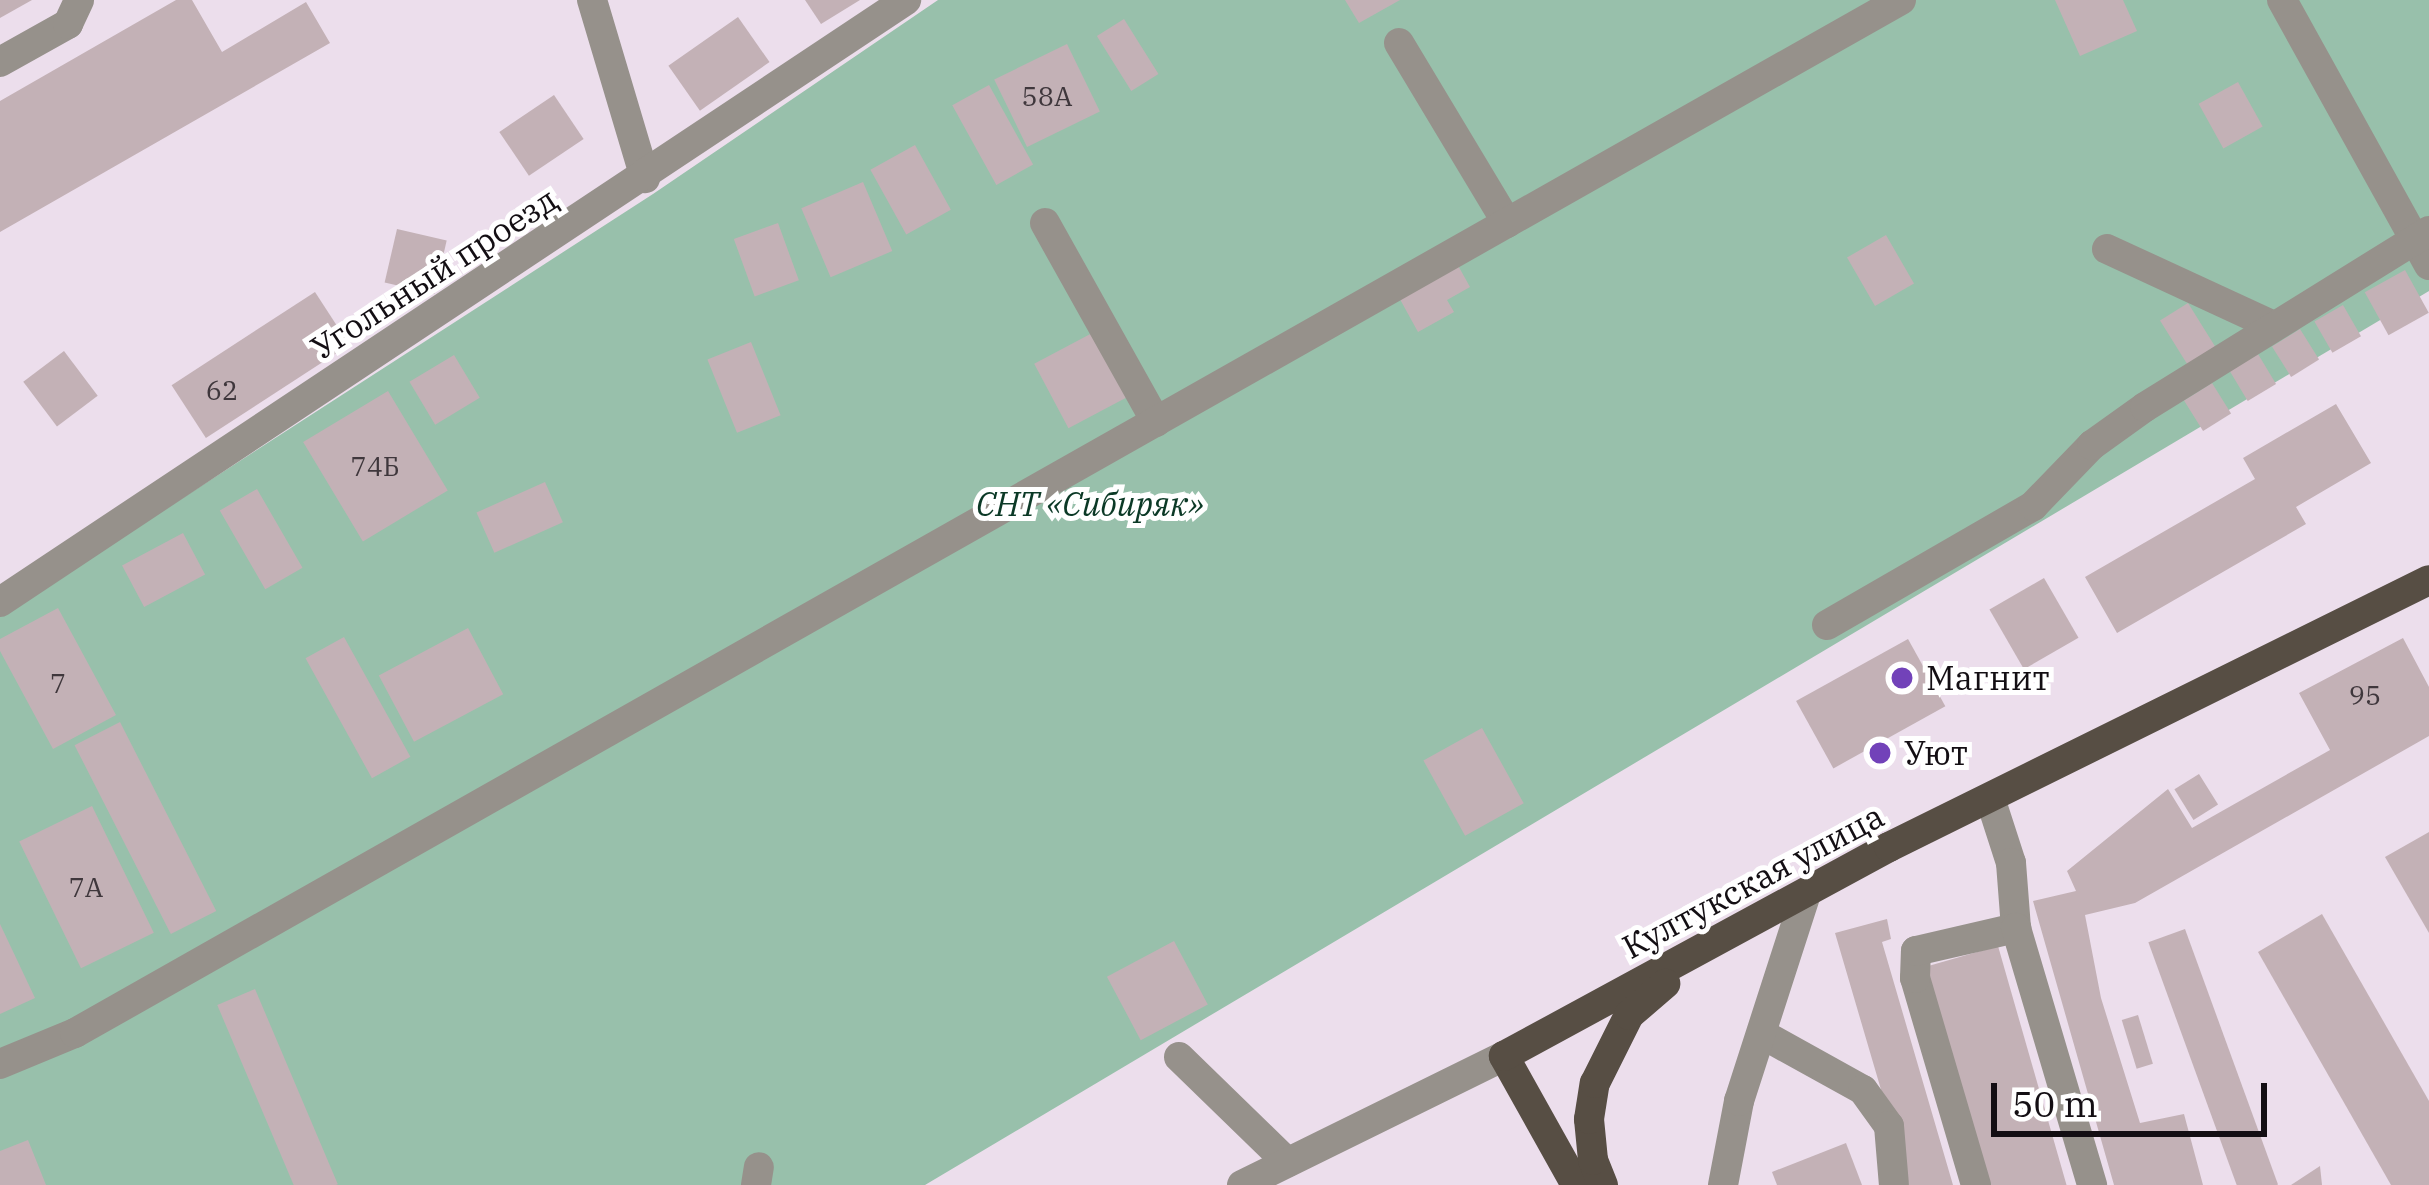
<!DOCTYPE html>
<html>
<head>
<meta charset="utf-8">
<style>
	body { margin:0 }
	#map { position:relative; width:2429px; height:1185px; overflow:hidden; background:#ecdeec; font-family:"IBM Plex Serif",serif }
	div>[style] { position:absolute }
	.green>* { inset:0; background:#98c0ab }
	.building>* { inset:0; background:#c3b1b6; transform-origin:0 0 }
	.minor>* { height:30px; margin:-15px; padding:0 15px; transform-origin:15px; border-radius:15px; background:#96918b }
	.major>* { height:30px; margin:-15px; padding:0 15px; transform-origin:15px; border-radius:15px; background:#574e44 }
	.dots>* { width:33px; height:33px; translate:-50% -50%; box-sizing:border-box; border:6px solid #fff; border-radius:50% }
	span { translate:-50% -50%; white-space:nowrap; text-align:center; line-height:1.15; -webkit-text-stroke:10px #fff; paint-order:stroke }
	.number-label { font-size:27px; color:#3f373c }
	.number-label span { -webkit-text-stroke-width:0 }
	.street-label { font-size:33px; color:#130e13 }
	.park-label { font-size:33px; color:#0b3926; font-style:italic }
	.poi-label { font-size:33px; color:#130e13 }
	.left { translate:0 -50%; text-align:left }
	.scale { position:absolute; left:1991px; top:1083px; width:276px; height:54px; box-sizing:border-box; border:6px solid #130e13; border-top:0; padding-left:15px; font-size:36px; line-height:42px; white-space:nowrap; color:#130e13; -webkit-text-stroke:9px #fff; paint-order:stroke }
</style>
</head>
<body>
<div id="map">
	<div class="green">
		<i style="clip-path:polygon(938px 0,2429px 0,2429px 291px,925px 1185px,0 1185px,0 616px,653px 194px)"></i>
	</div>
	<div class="building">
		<i style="clip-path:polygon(0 0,32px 0,0 18px)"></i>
		<i style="clip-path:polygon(176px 0,192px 0,222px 52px,306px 2px,330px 43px,0 232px,0 101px)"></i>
		<i style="clip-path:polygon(805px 0,860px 0,821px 24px)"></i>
		<i style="clip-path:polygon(1345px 0,1400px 0,1359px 23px)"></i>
		<i style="clip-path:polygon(2055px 0,2123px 0,2137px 31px,2080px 56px)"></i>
		<i style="left:738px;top:17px;width:55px;height:85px;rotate:55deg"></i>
		<i style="left:1124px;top:19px;width:65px;height:32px;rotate:58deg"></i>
		<i style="left:1067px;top:44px;width:75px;height:81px;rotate:64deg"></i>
		<i style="left:2238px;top:82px;width:51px;height:45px;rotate:61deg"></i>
		<i style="left:989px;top:85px;width:91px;height:42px;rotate:61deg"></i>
		<i style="left:554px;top:95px;width:53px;height:66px;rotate:56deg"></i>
		<i style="left:915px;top:145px;width:74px;height:51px;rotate:61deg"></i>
		<i style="left:863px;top:182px;width:75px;height:67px;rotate:67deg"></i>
		<i style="left:778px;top:223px;width:61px;height:47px;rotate:70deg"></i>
		<i style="left:397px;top:229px;width:51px;height:55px;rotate:13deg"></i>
		<i style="left:1886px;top:235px;width:56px;height:45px;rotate:60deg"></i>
		<i style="clip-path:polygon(1455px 260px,1470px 287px,1447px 300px,1454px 312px,1418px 332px,1396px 292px)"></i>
		<i style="left:2405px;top:270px;width:49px;height:46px;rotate:61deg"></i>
		<i style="left:315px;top:292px;width:63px;height:171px;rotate:57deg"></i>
		<i style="left:2188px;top:303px;width:55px;height:33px;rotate:58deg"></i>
		<i style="left:2343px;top:305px;width:36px;height:33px;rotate:60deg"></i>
		<i style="left:2300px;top:329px;width:36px;height:33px;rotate:58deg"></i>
		<i style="left:1096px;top:331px;width:73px;height:70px;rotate:62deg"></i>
		<i style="left:751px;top:342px;width:79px;height:47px;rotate:68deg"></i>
		<i style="left:64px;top:351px;width:56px;height:51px;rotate:53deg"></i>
		<i style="left:2258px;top:354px;width:35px;height:33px;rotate:59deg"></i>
		<i style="left:454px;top:355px;width:50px;height:52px;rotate:59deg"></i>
		<i style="left:2212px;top:383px;width:36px;height:33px;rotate:58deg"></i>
		<i style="left:388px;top:391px;width:116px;height:99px;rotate:59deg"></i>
		<i style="clip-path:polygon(2336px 404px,2371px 463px,2296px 507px,2306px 524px,2117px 633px,2085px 577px,2255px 479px,2243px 458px)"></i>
		<i style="left:545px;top:482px;width:44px;height:75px;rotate:66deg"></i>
		<i style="left:257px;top:489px;width:91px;height:43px;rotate:60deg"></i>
		<i style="left:183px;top:533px;width:47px;height:69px;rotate:62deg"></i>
		<i style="left:2044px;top:578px;width:69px;height:63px;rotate:60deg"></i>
		<i style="clip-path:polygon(58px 608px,116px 715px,53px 749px,0 651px,0 639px)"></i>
		<i style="left:468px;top:628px;width:75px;height:101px;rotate:62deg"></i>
		<i style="left:344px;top:637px;width:137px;height:44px;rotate:61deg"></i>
		<i style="clip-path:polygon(2403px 638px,2429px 687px,2429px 736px,2135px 903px,2085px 915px,2101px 998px,2140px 1123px,2184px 1114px,2203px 1185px,2114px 1185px,2033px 901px,2076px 891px,2067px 871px,2168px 789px,2192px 828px,2330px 750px,2299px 693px)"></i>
		<i style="left:1908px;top:639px;width:77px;height:128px;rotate:61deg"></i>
		<i style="left:120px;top:722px;width:212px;height:51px;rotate:63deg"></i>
		<i style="left:1482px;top:728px;width:86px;height:67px;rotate:61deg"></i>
		<i style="left:2199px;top:774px;width:36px;height:29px;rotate:58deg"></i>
		<i style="left:92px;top:806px;width:141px;height:81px;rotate:64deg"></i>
		<i style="clip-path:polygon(2429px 832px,2429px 933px,2385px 857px)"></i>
		<i style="clip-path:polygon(2322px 914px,2429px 1101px,2429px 1185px,2391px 1185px,2258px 952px)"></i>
		<i style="clip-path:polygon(1887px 919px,1891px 939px,1882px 942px,1953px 1185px,1909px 1185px,1835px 933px)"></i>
		<i style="clip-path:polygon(0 924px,35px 998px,0 1014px)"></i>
		<i style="left:2185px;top:929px;width:272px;height:39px;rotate:70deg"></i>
		<i style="left:1174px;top:941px;width:72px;height:76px;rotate:62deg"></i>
		<i style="left:1998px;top:946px;width:249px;height:77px;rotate:74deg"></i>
		<i style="left:255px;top:989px;width:212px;height:41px;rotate:67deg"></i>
		<i style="left:2138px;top:1015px;width:51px;height:17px;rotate:73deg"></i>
		<i style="clip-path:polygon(28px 1140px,46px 1185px,0 1185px,0 1151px)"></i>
		<i style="clip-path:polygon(1846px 1143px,1862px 1185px,1777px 1185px,1772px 1172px)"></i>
		<i style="clip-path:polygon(2320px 1166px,2322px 1185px,2291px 1185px)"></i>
	</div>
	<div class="minor">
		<i style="left:592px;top:0;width:186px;rotate:73.4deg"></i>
		<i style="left:2282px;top:0;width:303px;rotate:61deg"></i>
		<i style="left:1399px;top:43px;width:210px;rotate:59deg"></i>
		<i style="left:0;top:62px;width:78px;rotate:-29.2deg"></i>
		<i style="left:68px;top:24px;width:26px;rotate:-65deg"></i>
		<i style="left:1045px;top:223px;width:228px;rotate:60.8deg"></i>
		<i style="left:2107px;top:249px;width:184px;rotate:24.8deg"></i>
		<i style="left:0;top:602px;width:1088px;rotate:-33.6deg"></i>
		<i style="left:1827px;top:625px;width:238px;rotate:-30deg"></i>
		<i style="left:2033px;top:506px;width:85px;rotate:-46deg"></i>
		<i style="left:2092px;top:445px;width:65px;rotate:-35.6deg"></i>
		<i style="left:2145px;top:407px;width:334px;rotate:-31.8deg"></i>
		<i style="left:1990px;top:798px;width:68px;rotate:72.1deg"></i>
		<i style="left:2011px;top:863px;width:65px;rotate:85.6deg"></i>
		<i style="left:1762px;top:1034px;width:115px;rotate:29deg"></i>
		<i style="left:1863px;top:1090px;width:44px;rotate:54.2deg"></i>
		<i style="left:1889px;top:1126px;width:59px;rotate:85.2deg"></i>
		<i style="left:1179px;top:1057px;width:151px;rotate:44.2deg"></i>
		<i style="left:0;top:1064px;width:81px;rotate:-22.5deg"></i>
		<i style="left:75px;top:1033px;width:2098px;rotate:-29.5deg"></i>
		<i style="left:756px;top:1185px;width:18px;rotate:-81deg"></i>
		<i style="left:1242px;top:1185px;width:292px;rotate:-26.2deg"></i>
		<i style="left:1723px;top:1185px;width:86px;rotate:-79.2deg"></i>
		<i style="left:1739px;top:1101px;width:219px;rotate:-72.1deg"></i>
		<i style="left:1976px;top:1185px;width:216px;rotate:-106.4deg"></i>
		<i style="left:1915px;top:978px;width:27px;rotate:-88deg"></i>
		<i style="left:1916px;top:951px;width:103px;rotate:-13deg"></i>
		<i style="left:2016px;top:928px;width:268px;rotate:73.5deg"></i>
	</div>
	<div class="major">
		<i style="left:1576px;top:1185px;width:148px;rotate:-119.2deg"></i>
		<i style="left:1504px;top:1056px;width:438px;rotate:-28.5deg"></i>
		<i style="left:1889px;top:847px;width:602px;rotate:-26.31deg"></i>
		<i style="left:1603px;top:1185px;width:27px;rotate:-112deg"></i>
		<i style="left:1593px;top:1160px;width:41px;rotate:-95.6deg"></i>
		<i style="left:1589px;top:1119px;width:36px;rotate:-81deg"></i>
		<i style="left:1595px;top:1083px;width:76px;rotate:-63.4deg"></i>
		<i style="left:1629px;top:1015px;width:48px;rotate:-40.7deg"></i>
	</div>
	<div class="dots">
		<i style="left:1902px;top:678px;background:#7242b9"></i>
		<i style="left:1880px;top:753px;background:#7242b9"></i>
	</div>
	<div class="number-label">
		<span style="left:1047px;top:96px">58А</span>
		<span style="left:222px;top:390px">62</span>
		<span style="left:375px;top:466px">74Б</span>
		<span style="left:58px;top:683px">7</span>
		<span style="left:2365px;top:695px">95</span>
		<span style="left:86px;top:887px">7А</span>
	</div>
	<div class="street-label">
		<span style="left:434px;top:273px;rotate:-33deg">Угольный проезд</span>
		<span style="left:1753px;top:881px;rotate:-28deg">Култукская улица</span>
	</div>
	<div class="park-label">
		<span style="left:1090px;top:504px">СНТ «Сибиряк»</span>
	</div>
	<div class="poi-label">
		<span class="left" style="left:1926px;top:678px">Магнит</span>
		<span class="left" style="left:1904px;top:753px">Уют</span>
	</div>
	<div class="scale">50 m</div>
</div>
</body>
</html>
